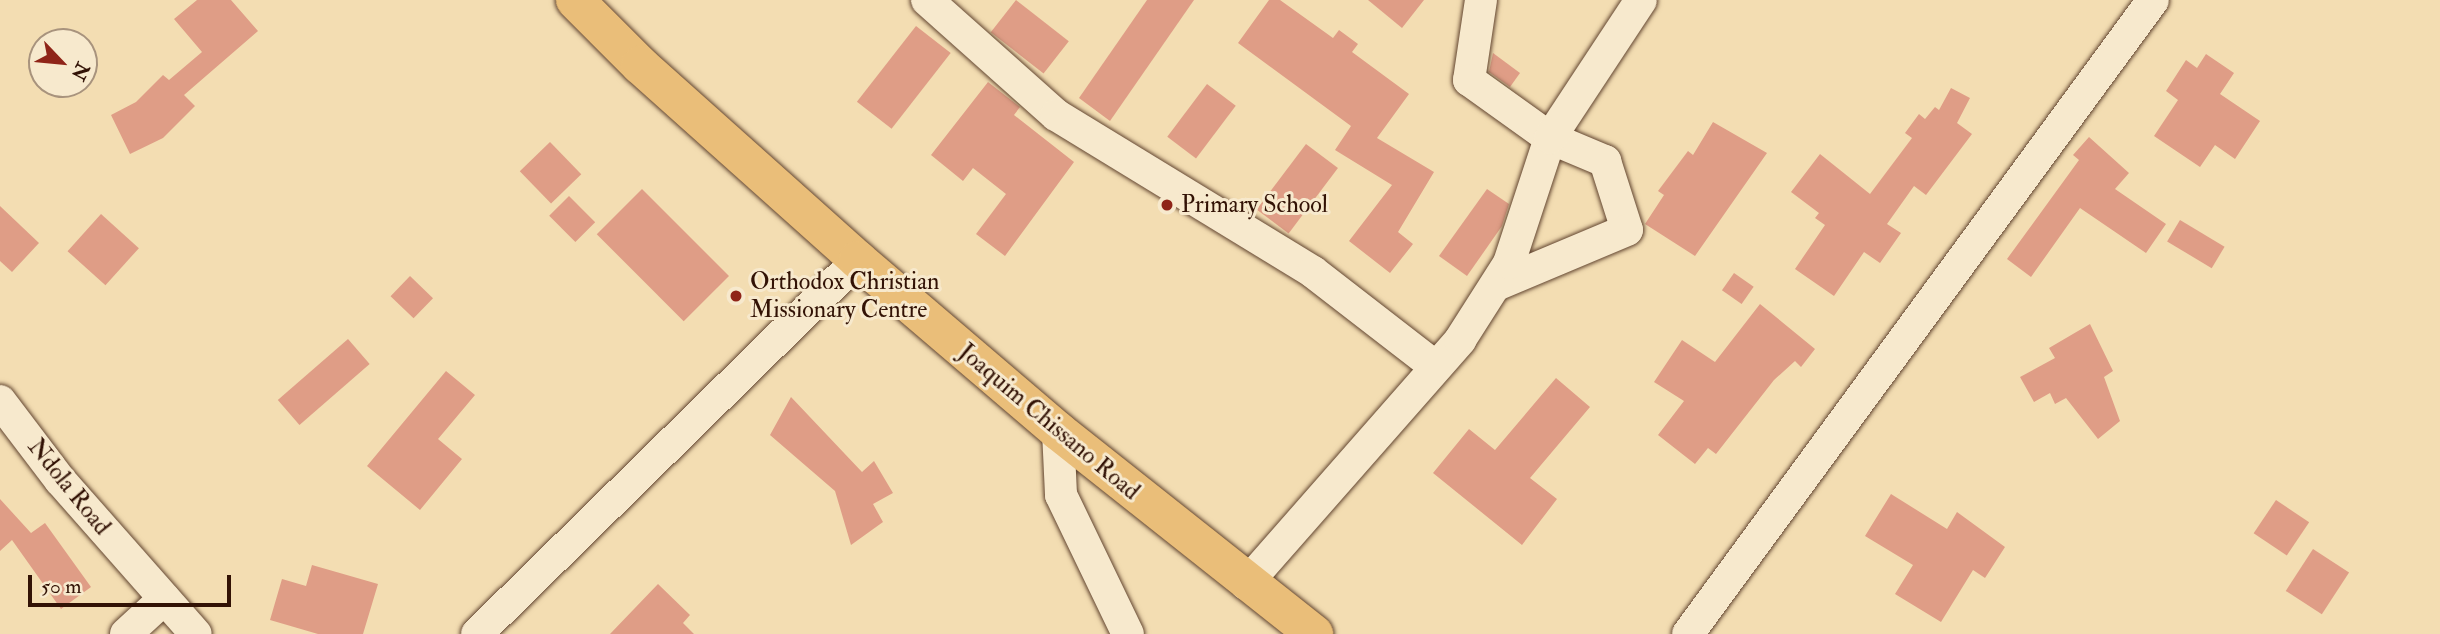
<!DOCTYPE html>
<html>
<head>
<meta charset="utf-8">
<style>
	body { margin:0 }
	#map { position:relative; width:2440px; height:634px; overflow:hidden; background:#f3ddb2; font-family:"IM FELL Double Pica",serif }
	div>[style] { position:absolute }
	.building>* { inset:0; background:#df9d86; transform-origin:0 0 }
	.roads { filter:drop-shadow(0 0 2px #624530) drop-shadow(0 0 2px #624530) }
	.street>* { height:32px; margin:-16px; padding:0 16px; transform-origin:16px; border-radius:16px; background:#f7e9cd }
	.highway>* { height:38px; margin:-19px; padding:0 19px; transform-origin:19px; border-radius:19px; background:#eabe79 }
	.dots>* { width:19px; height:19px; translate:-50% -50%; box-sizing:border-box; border:4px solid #f7e9cd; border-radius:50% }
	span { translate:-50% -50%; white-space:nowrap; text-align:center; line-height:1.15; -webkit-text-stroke:6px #f7e9cd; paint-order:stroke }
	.poi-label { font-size:24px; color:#321205 }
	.left { translate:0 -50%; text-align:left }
	.street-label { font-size:24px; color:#321205 }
	.north { position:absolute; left:28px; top:28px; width:70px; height:70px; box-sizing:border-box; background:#f7e9cd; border:2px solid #a8937d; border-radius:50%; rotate:116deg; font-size:19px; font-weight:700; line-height:28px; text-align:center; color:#321205 }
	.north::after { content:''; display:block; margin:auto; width:24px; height:32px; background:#8f2418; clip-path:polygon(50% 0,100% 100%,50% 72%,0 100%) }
	.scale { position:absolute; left:28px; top:575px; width:203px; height:32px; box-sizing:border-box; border:4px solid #321205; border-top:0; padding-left:9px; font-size:21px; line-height:24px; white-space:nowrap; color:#321205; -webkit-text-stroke:5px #f7e9cd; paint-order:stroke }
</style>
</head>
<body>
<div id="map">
	<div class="building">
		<i style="clip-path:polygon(197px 0,231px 0,258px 31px,184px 95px,195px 106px,163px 138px,130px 154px,111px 115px,136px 102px,163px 75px,169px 80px,202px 52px,174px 19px)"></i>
		<i style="left:1016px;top:0;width:67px;height:41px;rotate:38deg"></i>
		<i style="clip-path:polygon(1147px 0,1194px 0,1110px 121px,1079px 98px)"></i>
		<i style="clip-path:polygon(1269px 0,1280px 0,1333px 38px,1339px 30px,1358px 44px,1352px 52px,1409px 94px,1377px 138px,1434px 172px,1398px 232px,1413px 244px,1390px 273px,1349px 241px,1392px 185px,1335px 150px,1351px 126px,1238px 43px)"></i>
		<i style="clip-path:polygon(1368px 0,1424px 0,1402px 28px)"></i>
		<i style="left:916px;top:26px;width:44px;height:96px;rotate:38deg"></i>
		<i style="clip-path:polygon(1493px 53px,1520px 73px,1510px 87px,1489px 72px)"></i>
		<i style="clip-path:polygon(2206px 54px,2234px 73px,2220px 94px,2260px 121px,2235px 159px,2215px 145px,2200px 167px,2154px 136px,2178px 100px,2166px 91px,2186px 60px,2197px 68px)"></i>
		<i style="clip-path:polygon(988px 82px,1020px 107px,1014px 115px,1074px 162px,1005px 256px,976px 234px,1006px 194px,973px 168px,963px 181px,931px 155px)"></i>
		<i style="left:1207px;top:84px;width:36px;height:66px;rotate:37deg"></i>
		<i style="clip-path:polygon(1951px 88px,1970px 98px,1957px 123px,1972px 134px,1926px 195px,1914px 186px,1887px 224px,1901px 233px,1880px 263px,1864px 252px,1834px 296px,1795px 269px,1825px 225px,1815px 218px,1819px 213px,1791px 192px,1820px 154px,1870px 194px,1912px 138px,1905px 133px,1919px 114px,1925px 119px,1935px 107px,1939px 110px)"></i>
		<i style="clip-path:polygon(1713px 122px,1767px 153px,1695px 256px,1645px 224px,1664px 195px,1658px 191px,1688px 151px,1693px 155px)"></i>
		<i style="clip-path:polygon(2089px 137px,2129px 173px,2115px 189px,2166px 224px,2146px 253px,2080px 208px,2031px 277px,2007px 259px,2079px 160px,2073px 155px)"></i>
		<i style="left:550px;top:142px;width:45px;height:42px;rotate:46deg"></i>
		<i style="left:1306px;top:144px;width:40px;height:82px;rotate:37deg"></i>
		<i style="left:642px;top:189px;width:123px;height:64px;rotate:45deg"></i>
		<i style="clip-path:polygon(1487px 189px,1509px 204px,1502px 226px,1467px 276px,1439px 256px)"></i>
		<i style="left:569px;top:196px;width:37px;height:28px;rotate:45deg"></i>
		<i style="clip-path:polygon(0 206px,39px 243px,12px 272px,0 261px)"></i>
		<i style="left:101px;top:214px;width:51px;height:50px;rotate:42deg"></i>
		<i style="left:2180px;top:220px;width:52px;height:25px;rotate:31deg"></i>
		<i style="left:1734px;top:273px;width:24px;height:21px;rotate:35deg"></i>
		<i style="left:410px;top:276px;width:32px;height:28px;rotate:44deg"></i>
		<i style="clip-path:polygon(1760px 304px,1815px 349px,1801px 367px,1795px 361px,1774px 380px,1716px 454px,1708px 448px,1695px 464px,1658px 435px,1684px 401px,1654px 382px,1682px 340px,1715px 362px)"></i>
		<i style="clip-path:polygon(2090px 324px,2113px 371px,2104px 377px,2120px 421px,2098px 439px,2066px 398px,2055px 404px,2050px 393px,2034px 402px,2020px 377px,2055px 358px,2049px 348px)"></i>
		<i style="left:348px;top:339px;width:33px;height:93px;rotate:49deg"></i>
		<i style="clip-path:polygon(446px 371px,475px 395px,438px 439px,462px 459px,420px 510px,367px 466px)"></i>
		<i style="clip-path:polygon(1556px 378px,1590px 407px,1530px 478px,1557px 499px,1522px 545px,1433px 473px,1469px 429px,1495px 450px)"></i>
		<i style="clip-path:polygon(791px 397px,862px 472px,874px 461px,893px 493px,873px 504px,883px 522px,851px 545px,835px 491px,770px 435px)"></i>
		<i style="clip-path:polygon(1891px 494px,1947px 529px,1957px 512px,2005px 547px,1985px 578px,1973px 570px,1941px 622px,1895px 594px,1913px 565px,1865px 536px)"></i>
		<i style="clip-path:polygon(0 499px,31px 533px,45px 523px,91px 587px,61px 609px,12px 540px,0 551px)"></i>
		<i style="left:2276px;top:500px;width:40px;height:40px;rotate:34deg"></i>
		<i style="left:2313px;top:549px;width:43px;height:50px;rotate:33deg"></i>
		<i style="clip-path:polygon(312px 565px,378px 584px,363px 634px,318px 634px,270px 620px,282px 579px,306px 586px)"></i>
		<i style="clip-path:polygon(658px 584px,690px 615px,683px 623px,694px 634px,610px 634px)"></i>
	</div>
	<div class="roads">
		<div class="street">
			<i style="left:927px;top:0;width:173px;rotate:41.7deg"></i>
			<i style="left:1056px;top:115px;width:301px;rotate:31.4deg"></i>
			<i style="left:1313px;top:272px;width:155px;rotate:37.7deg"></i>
			<i style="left:1481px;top:0;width:81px;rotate:98.5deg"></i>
			<i style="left:1469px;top:80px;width:100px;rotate:35.6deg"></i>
			<i style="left:1550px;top:138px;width:60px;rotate:22.7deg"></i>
			<i style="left:1605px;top:161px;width:72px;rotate:72.3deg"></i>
			<i style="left:1627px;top:230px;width:142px;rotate:157.2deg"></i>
			<i style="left:0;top:401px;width:99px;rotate:52.8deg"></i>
			<i style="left:60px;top:480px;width:205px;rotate:48.6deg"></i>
			<i style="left:1058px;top:431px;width:64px;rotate:87.3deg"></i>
			<i style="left:1061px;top:495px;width:154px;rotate:64.3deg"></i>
			<i style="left:1246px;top:584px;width:325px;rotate:-48.7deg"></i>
			<i style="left:1460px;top:340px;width:91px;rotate:-57.5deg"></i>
			<i style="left:1509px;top:263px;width:132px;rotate:-71.8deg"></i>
			<i style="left:1550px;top:138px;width:165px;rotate:-56.6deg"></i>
			<i style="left:126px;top:634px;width:52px;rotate:-42.6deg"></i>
			<i style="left:477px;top:634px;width:534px;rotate:-44.47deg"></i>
			<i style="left:1688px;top:634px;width:786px;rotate:-53.74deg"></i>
		</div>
		<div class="highway">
			<i style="left:575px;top:0;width:92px;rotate:45deg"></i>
			<i style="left:640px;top:65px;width:292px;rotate:41.8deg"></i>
			<i style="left:858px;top:260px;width:263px;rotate:40.5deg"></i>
			<i style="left:1058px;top:431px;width:327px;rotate:38.4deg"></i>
		</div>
	</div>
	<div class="dots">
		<i style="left:1167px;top:205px;background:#8f2418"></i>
		<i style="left:736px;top:296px;background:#8f2418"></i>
	</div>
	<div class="poi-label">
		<span class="left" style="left:1181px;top:205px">Primary School</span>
		<span class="left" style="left:750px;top:296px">Orthodox Christian<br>Missionary Centre</span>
	</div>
	<div class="street-label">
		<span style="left:1049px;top:422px;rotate:40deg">Joaquim Chissano Road</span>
		<span style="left:69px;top:487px;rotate:51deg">Ndola Road</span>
	</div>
	<div class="north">N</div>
	<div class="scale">50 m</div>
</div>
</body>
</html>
